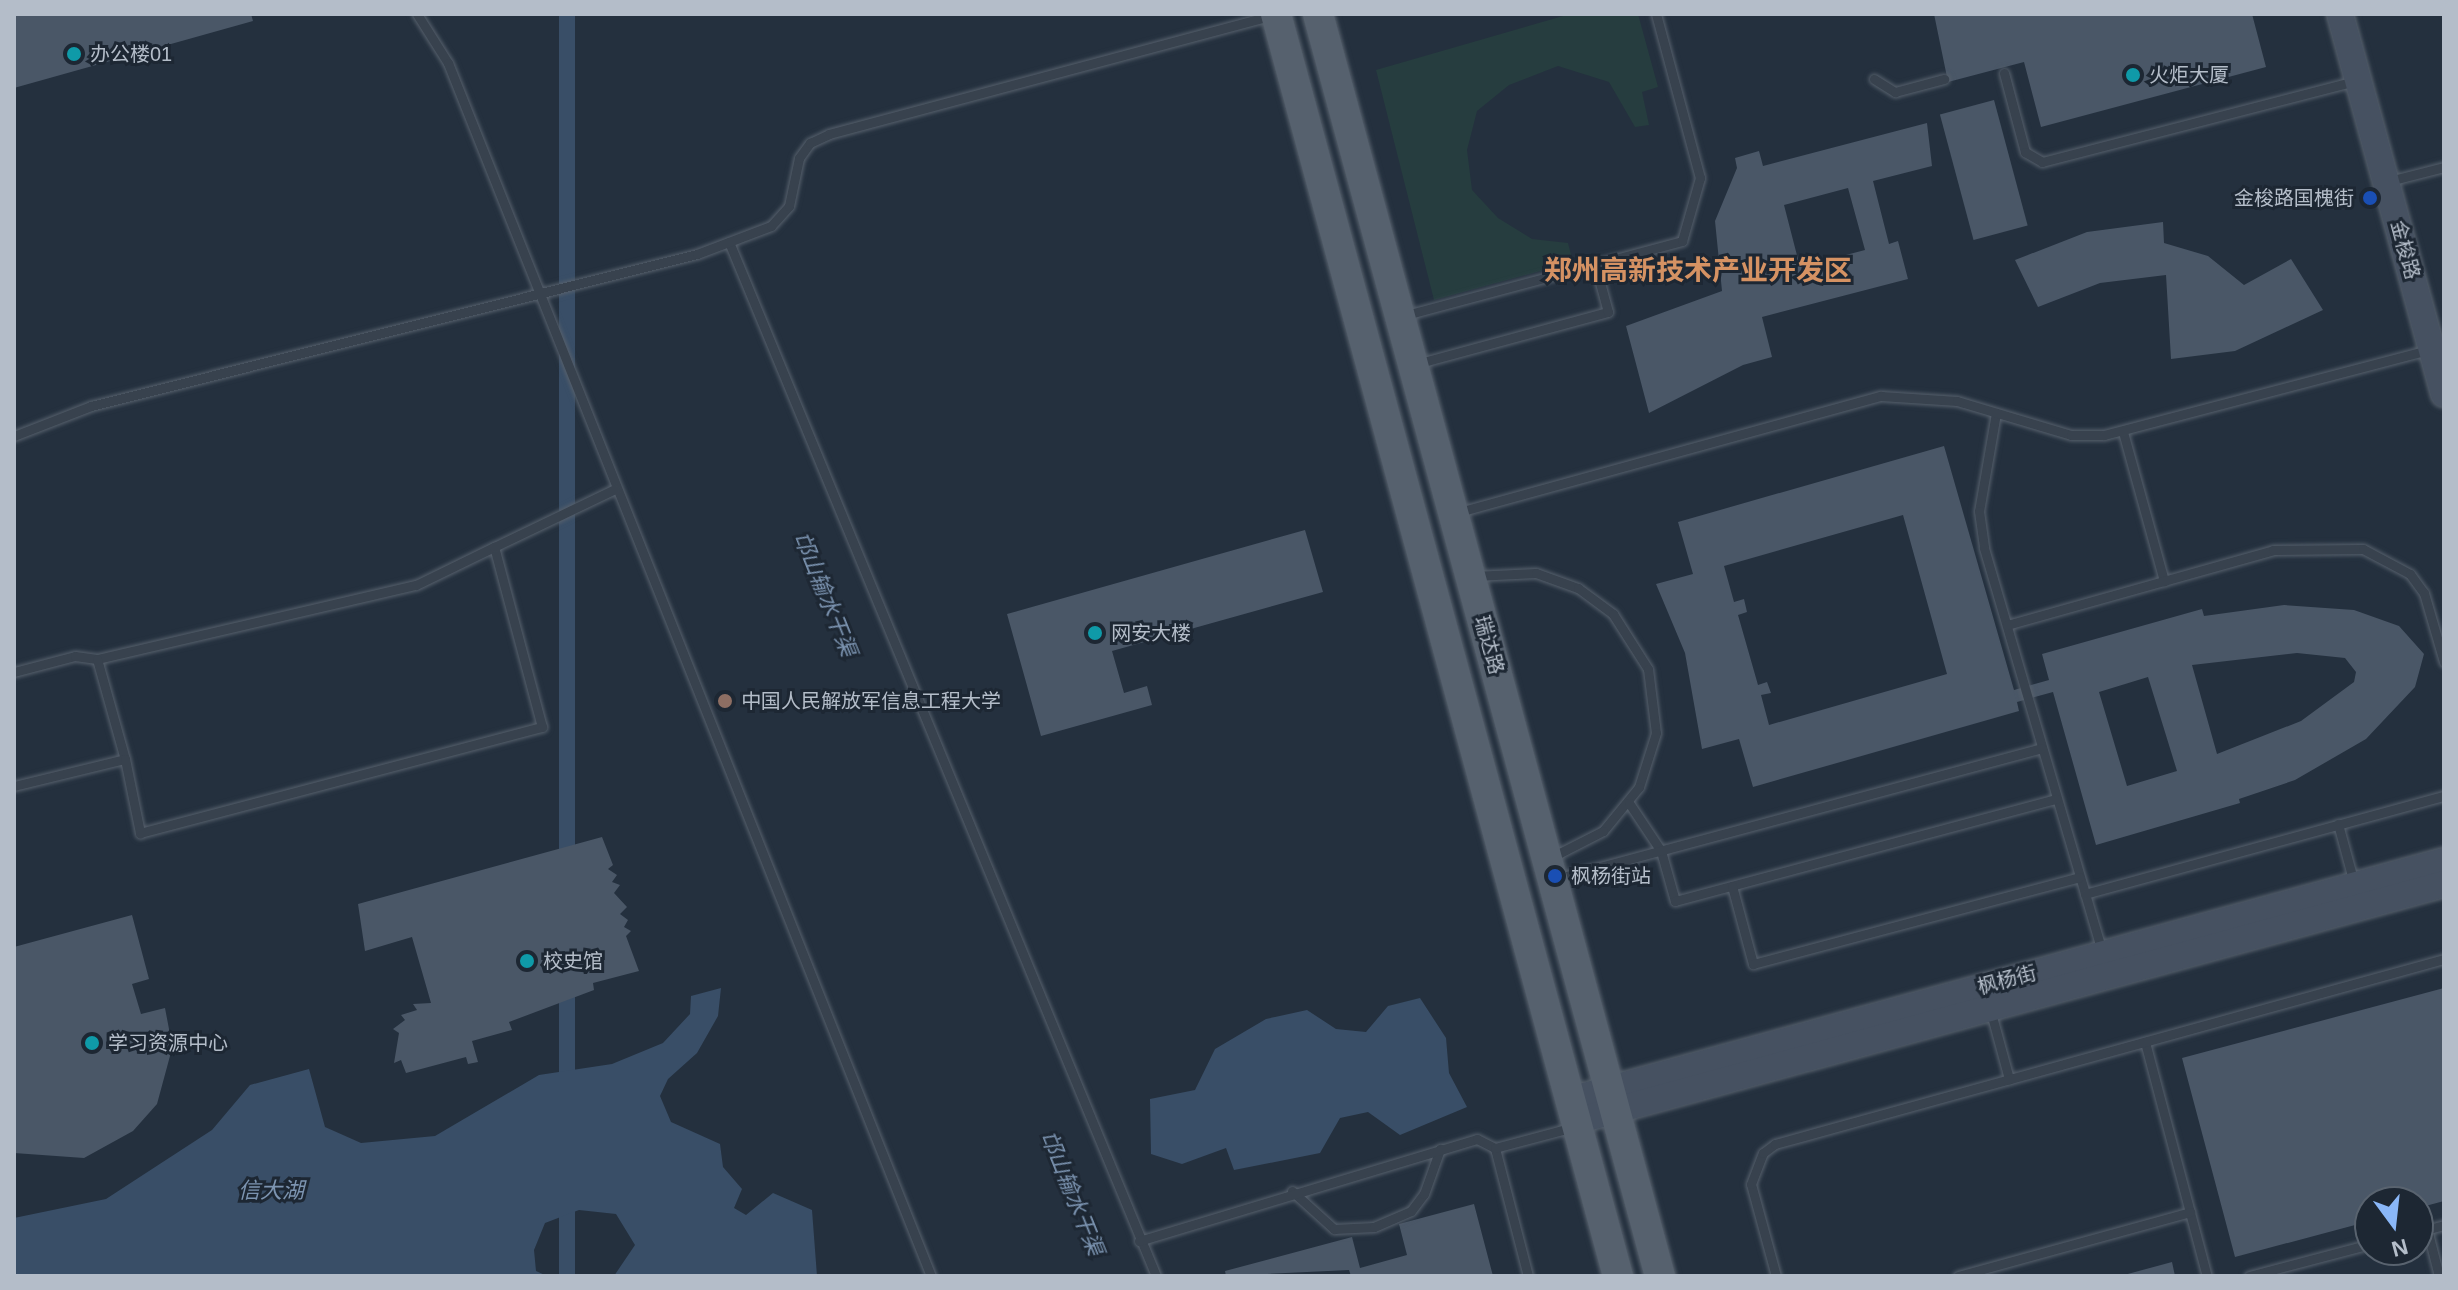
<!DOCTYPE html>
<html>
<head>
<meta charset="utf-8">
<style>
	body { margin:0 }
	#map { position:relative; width:2458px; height:1290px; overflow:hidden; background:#24303e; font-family:Arial,"Noto Sans SC",sans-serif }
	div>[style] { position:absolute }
	.green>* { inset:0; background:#263d3f }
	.water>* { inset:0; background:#394e67; transform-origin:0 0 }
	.building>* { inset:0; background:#4a5767; transform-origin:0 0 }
	.roads { filter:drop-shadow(0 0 2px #56606c) drop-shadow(0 0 2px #56606c) }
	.lane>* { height:9px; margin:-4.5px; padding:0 4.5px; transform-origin:4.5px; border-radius:4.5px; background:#38424e }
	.secondary>* { height:26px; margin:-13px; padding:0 13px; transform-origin:13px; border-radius:13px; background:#465161 }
	.primary>* { height:30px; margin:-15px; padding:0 15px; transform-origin:15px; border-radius:15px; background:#56616e }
	.dots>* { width:22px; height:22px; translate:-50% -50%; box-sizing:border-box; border:4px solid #1d2733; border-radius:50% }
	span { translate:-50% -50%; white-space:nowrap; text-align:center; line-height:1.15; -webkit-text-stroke:6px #1d2733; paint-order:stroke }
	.poi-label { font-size:20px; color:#b4bdc9 }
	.left { translate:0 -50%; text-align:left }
	.right { translate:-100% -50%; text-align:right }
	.street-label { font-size:20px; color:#b4bdc9 }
	.water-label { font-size:22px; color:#7c94b1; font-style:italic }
	.district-label { font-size:28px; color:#d59263; font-weight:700 }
	.frame { position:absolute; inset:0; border:16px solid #b4bdc9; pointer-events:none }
	.north { position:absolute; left:2354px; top:1186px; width:80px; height:80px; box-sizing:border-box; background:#1d2733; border:2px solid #59636f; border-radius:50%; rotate:165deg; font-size:22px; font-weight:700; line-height:32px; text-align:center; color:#b4bdc9 }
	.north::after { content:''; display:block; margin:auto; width:28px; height:36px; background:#8ab7f8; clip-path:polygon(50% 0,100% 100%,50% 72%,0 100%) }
</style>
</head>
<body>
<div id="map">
	<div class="green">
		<i style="clip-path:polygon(1570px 14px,1638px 14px,1658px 87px,1642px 92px,1649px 125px,1635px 127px,1609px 82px,1558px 66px,1509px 85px,1477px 111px,1467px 150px,1472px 190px,1498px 218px,1532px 239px,1568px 243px,1573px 262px,1434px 300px,1376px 70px)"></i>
	</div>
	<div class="water">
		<i style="left:559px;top:14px;width:16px;height:1365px"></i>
		<i style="clip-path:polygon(721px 988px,718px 1016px,697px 1053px,668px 1079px,660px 1096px,671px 1122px,720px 1144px,723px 1167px,742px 1189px,734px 1208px,746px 1215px,773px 1193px,812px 1210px,817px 1276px,614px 1276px,635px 1245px,616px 1214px,579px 1210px,545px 1223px,534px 1250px,536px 1271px,547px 1276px,14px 1276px,14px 1218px,106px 1199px,212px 1130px,250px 1085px,309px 1069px,325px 1127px,361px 1143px,435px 1136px,539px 1075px,612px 1064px,663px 1043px,690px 1014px,691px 996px)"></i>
		<i style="clip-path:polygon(1420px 998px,1446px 1038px,1449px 1073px,1467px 1107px,1400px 1135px,1368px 1112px,1340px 1118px,1320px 1153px,1234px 1170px,1226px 1148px,1182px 1164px,1151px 1154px,1150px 1099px,1195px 1090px,1215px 1049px,1266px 1019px,1307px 1010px,1336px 1029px,1366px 1032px,1388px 1006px)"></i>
	</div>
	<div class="building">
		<i style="clip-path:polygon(14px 14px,251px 14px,253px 21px,14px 88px)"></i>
		<i style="clip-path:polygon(1934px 14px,2252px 14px,2266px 67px,2041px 127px,2024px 62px,1948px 82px)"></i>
		<i style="left:1994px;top:100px;width:130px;height:56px;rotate:75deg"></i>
		<i style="clip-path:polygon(evenodd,1927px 123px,1932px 166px,1873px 181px,1889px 244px,1898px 241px,1908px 279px,1762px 317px,1772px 357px,1743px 365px,1649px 413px,1626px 326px,1722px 291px,1715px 221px,1737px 168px,1735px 158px,1759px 151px,1763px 166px,1927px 123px,1848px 188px,1865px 250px,1800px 267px,1784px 205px,1848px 188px)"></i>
		<i style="clip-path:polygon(2163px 222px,2164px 243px,2208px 256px,2244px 285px,2291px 259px,2323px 310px,2235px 351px,2171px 359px,2166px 275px,2100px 283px,2038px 307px,2015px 260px,2087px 232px)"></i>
		<i style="clip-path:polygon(evenodd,1944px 446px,2014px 690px,2049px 680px,2042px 654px,2202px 609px,2204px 616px,2284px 605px,2354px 610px,2399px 626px,2424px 654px,2415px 687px,2366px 739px,2295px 780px,2239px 799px,2240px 803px,2096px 845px,2053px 692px,2017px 702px,2019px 711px,1753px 787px,1739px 739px,1702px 749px,1685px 653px,1656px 584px,1693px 574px,1678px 522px,1944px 446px,1903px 515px,1947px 674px,1769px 725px,1761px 695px,1771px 693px,1767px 682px,1758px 685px,1738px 615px,1747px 612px,1744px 599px,1734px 602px,1724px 566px,1903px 515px,1944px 446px,2297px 653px,2345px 658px,2356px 672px,2354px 682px,2301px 721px,2217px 754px,2192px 665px,2297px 653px,1944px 446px,2148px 677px,2177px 771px,2127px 786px,2099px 692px,2148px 677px)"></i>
		<i style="clip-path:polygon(1305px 530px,1323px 592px,1112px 651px,1124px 693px,1147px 686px,1152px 705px,1041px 736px,1007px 614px)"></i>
		<i style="clip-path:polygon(602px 837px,613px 865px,608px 869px,617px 875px,612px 882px,620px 885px,614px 893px,627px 907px,620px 914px,628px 920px,624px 927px,631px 931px,626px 936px,639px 971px,593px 983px,594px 990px,509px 1022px,512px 1030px,472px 1041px,478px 1062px,468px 1064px,466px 1057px,406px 1073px,401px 1060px,394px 1063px,399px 1033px,393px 1029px,405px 1020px,401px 1015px,417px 1010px,413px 1004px,431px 1003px,412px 937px,365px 951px,358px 904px)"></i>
		<i style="clip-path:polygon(132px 915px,149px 979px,132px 984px,141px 1014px,165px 1008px,169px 1029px,170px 1056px,157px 1104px,133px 1131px,84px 1158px,14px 1153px,14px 947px)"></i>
		<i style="clip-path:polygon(2444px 988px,2444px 1201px,2418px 1208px,2418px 1202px,2370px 1202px,2370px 1221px,2235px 1257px,2182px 1058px)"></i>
		<i style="clip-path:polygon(1474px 1204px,1493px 1276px,1351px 1276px,1349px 1270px,1226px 1276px,1225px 1271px,1352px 1237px,1360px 1268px,1407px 1255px,1399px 1224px)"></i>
		<i style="clip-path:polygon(2172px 1262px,2175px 1276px,2124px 1276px,2124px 1275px)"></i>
	</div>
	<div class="roads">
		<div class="lane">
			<i style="left:417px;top:14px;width:58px;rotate:57.7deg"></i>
			<i style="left:448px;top:63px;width:1306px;rotate:68.29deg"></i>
			<i style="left:2004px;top:73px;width:82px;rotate:75.1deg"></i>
			<i style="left:2025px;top:152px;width:20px;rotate:30deg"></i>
			<i style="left:2042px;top:162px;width:323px;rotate:-14.5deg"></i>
			<i style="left:1874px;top:79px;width:25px;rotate:32deg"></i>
			<i style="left:1895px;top:92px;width:51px;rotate:-14.9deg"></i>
			<i style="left:2389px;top:181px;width:57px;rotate:-14.3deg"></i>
			<i style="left:729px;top:242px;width:1119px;rotate:67.56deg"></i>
			<i style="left:1406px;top:315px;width:286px;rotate:-15deg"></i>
			<i style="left:1682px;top:241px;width:66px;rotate:-74.1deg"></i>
			<i style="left:1700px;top:178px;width:170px;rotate:-105deg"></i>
			<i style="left:1416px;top:364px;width:199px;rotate:-15.2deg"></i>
			<i style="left:1608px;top:312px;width:50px;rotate:-105.2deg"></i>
			<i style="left:1996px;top:413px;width:99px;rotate:99.8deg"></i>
			<i style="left:1979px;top:511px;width:37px;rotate:82deg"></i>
			<i style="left:1984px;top:548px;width:420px;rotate:73.7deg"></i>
			<i style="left:2123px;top:432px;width:155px;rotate:74.6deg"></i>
			<i style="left:14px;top:436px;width:83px;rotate:-21.3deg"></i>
			<i style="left:91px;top:406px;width:625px;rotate:-14.08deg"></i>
			<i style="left:697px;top:254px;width:79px;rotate:-20.7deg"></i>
			<i style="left:771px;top:226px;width:27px;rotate:-48deg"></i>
			<i style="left:789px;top:206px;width:49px;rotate:-78.2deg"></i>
			<i style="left:799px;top:158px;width:19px;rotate:-54deg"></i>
			<i style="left:810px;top:143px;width:21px;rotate:-25deg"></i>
			<i style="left:829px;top:134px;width:459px;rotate:-15deg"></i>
			<i style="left:1459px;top:512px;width:438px;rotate:-15.4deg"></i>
			<i style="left:1881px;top:396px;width:76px;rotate:3.8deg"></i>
			<i style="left:1957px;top:401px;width:119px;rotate:16.6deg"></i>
			<i style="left:2071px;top:435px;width:33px"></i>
			<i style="left:2104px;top:435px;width:335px;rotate:-14.7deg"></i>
			<i style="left:1474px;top:576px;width:62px;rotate:-2.8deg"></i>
			<i style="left:1536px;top:573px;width:45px;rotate:19.7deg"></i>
			<i style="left:1578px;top:588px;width:44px;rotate:36.6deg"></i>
			<i style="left:1613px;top:614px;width:65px;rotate:57.5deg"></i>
			<i style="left:1648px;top:669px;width:64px;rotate:82.9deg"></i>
			<i style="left:1656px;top:733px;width:57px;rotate:107.5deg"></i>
			<i style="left:1639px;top:787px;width:57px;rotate:129.3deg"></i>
			<i style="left:1603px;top:831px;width:57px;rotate:153deg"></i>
			<i style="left:2007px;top:625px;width:276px;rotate:-15.7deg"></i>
			<i style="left:2273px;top:550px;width:90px;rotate:-0.6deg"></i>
			<i style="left:2363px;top:549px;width:53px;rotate:28deg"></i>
			<i style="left:2410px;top:574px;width:24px;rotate:54deg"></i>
			<i style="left:2424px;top:593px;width:72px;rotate:73.8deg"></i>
			<i style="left:97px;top:659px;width:327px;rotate:-13.1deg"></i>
			<i style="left:416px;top:585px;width:87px;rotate:-26deg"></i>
			<i style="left:14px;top:672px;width:63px;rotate:-14.7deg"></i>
			<i style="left:75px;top:656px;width:22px;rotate:8deg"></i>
			<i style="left:97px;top:659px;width:104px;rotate:74.4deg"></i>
			<i style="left:14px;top:786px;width:114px;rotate:-13.7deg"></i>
			<i style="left:125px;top:759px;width:76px;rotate:78.5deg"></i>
			<i style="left:140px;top:833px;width:416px;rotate:-14.8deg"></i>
			<i style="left:542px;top:727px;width:186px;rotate:-104.9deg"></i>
			<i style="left:494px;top:547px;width:134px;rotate:-25.6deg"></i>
			<i style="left:1629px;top:803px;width:58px;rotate:56.3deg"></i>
			<i style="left:1661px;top:851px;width:52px;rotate:74.4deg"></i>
			<i style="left:1675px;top:901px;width:395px;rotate:-15deg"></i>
			<i style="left:2338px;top:824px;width:61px;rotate:74.8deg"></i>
			<i style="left:1555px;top:879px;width:504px;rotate:-15.06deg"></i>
			<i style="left:1732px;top:886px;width:81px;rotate:74.9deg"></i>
			<i style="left:1753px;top:964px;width:338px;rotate:-14.9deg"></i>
			<i style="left:2085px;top:894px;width:372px;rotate:-15.3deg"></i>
			<i style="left:1990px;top:1009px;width:73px;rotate:74.8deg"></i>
			<i style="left:2145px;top:1042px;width:242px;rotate:75.2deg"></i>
			<i style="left:1292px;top:1191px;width:57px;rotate:42.1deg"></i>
			<i style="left:1334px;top:1229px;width:40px;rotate:-2.9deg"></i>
			<i style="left:1374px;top:1227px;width:40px;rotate:-23.4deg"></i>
			<i style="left:1411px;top:1211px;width:21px;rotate:-53deg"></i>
			<i style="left:1424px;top:1194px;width:48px;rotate:-70.4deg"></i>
			<i style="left:2427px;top:1229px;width:49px;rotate:75.7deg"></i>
			<i style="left:2418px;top:1232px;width:27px;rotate:-15deg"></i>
			<i style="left:1139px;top:1241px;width:353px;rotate:-16.8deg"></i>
			<i style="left:1477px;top:1139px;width:20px;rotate:27deg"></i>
			<i style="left:1528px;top:1276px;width:132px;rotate:-104.5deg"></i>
			<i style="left:1495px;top:1148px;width:82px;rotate:-14.9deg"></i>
			<i style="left:1776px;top:1276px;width:95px;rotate:-105.2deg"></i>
			<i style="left:1751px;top:1184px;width:33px;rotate:-69deg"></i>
			<i style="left:1763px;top:1153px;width:15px;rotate:-37deg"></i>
			<i style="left:1775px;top:1144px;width:694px;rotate:-15.46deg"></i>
			<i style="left:1958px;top:1276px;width:241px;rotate:-15.4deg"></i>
			<i style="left:2249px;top:1276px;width:125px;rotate:-14.8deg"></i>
		</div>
		<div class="secondary">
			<i style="left:2340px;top:14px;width:394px;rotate:74.7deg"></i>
			<i style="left:1570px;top:1100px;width:906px;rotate:-15.29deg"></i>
			<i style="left:1576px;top:1121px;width:900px;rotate:-15.27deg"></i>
		</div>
		<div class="primary">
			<i style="left:1276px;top:14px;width:1308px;rotate:74.84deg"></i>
			<i style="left:1318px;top:14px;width:1308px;rotate:74.84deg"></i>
		</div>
	</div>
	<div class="dots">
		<i style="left:74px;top:54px;background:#0f9aa8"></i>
		<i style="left:2133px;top:75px;background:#0f9aa8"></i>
		<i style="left:2370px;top:198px;background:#1a4fb4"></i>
		<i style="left:1095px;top:633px;background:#0f9aa8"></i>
		<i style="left:725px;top:701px;background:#8d6e63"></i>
		<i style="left:1555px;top:876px;background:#1a4fb4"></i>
		<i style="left:527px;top:961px;background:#0f9aa8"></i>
		<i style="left:92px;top:1043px;background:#0f9aa8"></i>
	</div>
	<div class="poi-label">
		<span class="left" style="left:90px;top:54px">办公楼01</span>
		<span class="left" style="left:2149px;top:75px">火炬大厦</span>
		<span class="right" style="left:2354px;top:198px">金梭路国槐街</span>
		<span class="left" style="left:1111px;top:633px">网安大楼</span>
		<span class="left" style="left:741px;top:701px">中国人民解放军信息工程大学</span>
		<span class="left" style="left:1571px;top:876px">枫杨街站</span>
		<span class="left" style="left:543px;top:961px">校史馆</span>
		<span class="left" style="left:108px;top:1043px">学习资源中心</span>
	</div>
	<div class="street-label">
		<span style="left:2405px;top:250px;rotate:75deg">金梭路</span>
		<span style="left:1489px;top:645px;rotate:75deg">瑞达路</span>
		<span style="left:2007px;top:980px;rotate:-15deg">枫杨街</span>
	</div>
	<div class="water-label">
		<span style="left:825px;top:594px;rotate:68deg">邙山输水干渠</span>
		<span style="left:271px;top:1191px">信大湖</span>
		<span style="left:1072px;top:1193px;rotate:68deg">邙山输水干渠</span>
	</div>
	<div class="district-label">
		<span style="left:1698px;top:271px">郑州高新技术产业开发区</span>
	</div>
	<div class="frame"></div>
	<div class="north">N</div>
</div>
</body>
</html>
